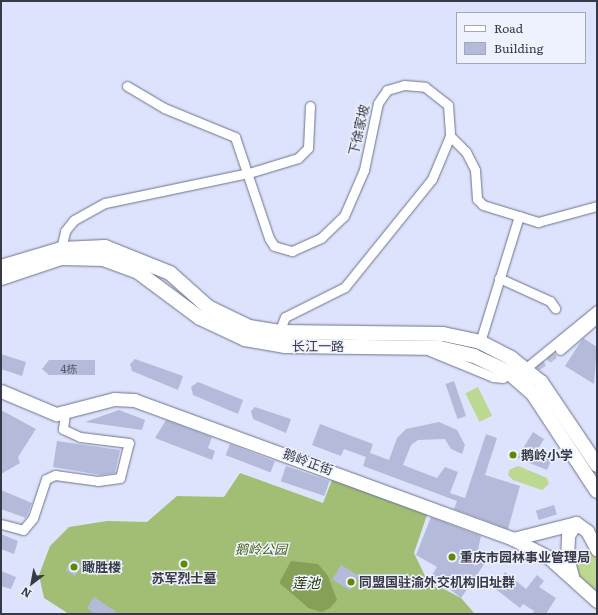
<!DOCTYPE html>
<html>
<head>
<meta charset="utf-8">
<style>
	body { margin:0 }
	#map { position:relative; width:598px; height:615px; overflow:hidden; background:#dde3fc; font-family:Literata,"Noto Sans SC",serif }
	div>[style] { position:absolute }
	.green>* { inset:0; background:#bdd890; transform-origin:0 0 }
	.forest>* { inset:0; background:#a2be75 }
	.water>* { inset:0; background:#86a058 }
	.building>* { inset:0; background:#b4bbda; transform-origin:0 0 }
	.street-tunnel>* { height:9px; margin-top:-4.5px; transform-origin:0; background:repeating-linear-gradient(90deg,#bcc1d8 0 9px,transparent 0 13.5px) }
	.roads { filter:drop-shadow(0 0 1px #6c728e) drop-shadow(0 0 1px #6c728e) }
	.street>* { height:9px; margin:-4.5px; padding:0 4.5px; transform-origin:4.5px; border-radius:4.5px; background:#fff }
	.secondary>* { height:13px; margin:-6.5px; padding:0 6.5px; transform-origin:6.5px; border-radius:6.5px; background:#fff }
	.primary>* { height:14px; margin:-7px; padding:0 7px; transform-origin:7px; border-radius:7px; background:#fff }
	.dots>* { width:11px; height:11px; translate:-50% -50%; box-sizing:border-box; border:2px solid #eef1fe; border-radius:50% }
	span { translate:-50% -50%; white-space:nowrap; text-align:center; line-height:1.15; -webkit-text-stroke:3px #eef1fe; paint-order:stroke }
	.number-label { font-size:11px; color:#565a6b }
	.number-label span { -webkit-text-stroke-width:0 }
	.street-label { font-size:13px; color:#373946 }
	.poi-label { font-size:13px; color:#373946; font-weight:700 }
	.left { translate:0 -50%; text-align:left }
	.park-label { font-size:13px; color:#4a6213; font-style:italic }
	.water-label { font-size:14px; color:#2e3e07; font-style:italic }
	.frame { position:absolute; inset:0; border:2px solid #373946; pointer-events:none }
	.legend { position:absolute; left:456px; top:12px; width:130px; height:52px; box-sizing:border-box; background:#eef1fe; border:1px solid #a5a7b4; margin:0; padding:5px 7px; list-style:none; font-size:12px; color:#373946 }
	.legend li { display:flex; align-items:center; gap:8px; height:20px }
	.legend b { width:20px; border:1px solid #a5a7b4 }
	.north { position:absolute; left:12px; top:563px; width:40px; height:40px; -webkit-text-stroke:3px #eef1fe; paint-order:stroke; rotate:212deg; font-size:11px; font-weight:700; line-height:16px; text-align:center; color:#373946 }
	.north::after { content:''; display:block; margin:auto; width:14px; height:18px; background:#373946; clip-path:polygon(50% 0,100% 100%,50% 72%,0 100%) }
</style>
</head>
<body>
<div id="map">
	<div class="green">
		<i style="left:478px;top:387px;width:32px;height:14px;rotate:64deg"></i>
		<i style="clip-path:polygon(518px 466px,547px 478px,549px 484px,542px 490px,513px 480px,508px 475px,509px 470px)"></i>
		<i style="clip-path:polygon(593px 549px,597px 558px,597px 596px,574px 573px,571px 557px)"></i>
	</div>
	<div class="forest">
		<i style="clip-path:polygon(evenodd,240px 473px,323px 503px,334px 475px,428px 512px,414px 553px,427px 580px,461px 598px,475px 614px,69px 614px,44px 598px,39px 575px,50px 546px,69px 527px,107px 521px,147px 522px,177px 496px,224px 497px,240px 473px,285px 573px,308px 608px,279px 583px,285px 573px)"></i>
	</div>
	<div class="water">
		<i style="clip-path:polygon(291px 561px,318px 564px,328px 576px,337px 600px,330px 608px,322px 612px,308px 608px,279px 583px)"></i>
	</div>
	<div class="building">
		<i style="clip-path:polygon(583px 338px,597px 347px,594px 384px,565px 366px)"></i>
		<i style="clip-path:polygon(1px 354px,26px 362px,22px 376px,1px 369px)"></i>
		<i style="clip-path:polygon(135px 359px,183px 376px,178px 390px,132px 371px,130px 364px)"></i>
		<i style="clip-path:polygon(95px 360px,95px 375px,49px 375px,42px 369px,49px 360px)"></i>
		<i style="left:454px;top:381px;width:37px;height:9px;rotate:71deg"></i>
		<i style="clip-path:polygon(198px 382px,243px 400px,238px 414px,193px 395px,191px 387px)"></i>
		<i style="clip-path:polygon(255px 407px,291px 419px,286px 433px,253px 419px,251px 411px)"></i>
		<i style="clip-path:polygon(1px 410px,36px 429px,18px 457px,20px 463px,1px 474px)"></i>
		<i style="clip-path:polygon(119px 410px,145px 420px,142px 430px,85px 422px)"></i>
		<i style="clip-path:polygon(166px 420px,212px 437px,208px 448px,215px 451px,212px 460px,155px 438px)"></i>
		<i style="clip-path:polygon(439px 422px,457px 430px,465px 445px,462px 454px,451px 449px,445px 439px,418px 440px,411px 445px,403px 465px,437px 478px,445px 467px,458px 472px,450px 493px,465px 498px,486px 434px,497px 438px,485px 475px,520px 486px,508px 529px,454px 509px,457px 501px,363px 466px,366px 457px,344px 449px,341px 456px,312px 445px,320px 424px,373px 444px,370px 453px,389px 460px,397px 438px,406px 429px)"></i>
		<i style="clip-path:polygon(533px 432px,544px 439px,537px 451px,553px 457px,547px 470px,517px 458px)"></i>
		<i style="clip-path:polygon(57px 441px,120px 450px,115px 473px,101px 475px,53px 467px)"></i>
		<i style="left:230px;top:444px;width:48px;height:12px;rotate:21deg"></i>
		<i style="left:286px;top:466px;width:46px;height:16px;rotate:19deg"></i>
		<i style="clip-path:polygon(1px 490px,32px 503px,26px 518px,1px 509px)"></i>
		<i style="left:554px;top:505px;width:10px;height:19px;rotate:73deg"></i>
		<i style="clip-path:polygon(431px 517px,481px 536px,477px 554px,487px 560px,461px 598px,432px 575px,437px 567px,416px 555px)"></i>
		<i style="clip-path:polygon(1px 534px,18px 541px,14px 554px,1px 549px)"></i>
		<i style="left:73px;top:559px;width:11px;height:13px;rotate:34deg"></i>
		<i style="left:341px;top:565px;width:21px;height:17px;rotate:31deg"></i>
		<i style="clip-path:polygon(1px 571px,16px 577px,11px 589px,1px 586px)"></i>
		<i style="clip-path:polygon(505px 572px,526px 589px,537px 575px,544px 581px,539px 587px,556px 598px,546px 614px,532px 614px,534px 611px,523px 604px,520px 608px,493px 587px)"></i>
		<i style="clip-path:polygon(94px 597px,119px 614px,95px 614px,87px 608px)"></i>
	</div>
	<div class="street-tunnel">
		<i style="left:525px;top:374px;width:42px;rotate:-34.4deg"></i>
	</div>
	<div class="roads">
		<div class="street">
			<i style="left:127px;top:86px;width:43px;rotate:30.7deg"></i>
			<i style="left:164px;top:108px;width:77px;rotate:22.2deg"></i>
			<i style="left:235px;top:137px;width:107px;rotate:71.4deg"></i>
			<i style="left:269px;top:238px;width:9px;rotate:58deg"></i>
			<i style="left:274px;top:246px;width:19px;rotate:16deg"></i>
			<i style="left:292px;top:251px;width:32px;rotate:-24deg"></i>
			<i style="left:321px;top:238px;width:32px;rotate:-44deg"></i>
			<i style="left:344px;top:216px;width:50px;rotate:-66.5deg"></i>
			<i style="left:364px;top:170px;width:68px;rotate:-78.2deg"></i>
			<i style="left:378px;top:103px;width:16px;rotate:-55deg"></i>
			<i style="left:387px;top:90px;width:18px;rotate:-16deg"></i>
			<i style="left:404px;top:85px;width:21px;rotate:5deg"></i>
			<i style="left:425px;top:87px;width:29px;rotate:38deg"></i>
			<i style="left:448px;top:105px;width:31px;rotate:86deg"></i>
			<i style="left:450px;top:136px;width:47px;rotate:112.7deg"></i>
			<i style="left:432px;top:179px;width:139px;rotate:128.9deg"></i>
			<i style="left:345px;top:287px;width:67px;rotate:153.4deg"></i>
			<i style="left:285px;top:317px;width:16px;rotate:112deg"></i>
			<i style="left:450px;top:136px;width:23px;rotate:45deg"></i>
			<i style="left:466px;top:152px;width:20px;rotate:63deg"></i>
			<i style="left:475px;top:170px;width:29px;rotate:86deg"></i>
			<i style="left:477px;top:199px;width:8px;rotate:45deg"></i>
			<i style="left:483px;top:205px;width:58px;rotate:17.2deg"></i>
			<i style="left:538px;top:222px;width:61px;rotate:-15.2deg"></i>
			<i style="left:61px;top:249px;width:18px;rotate:-77deg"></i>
			<i style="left:65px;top:231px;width:14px;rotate:-51deg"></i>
			<i style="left:74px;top:220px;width:35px;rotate:-29deg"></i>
			<i style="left:105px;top:203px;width:147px;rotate:-11.8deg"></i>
			<i style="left:249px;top:173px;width:51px;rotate:-17deg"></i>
			<i style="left:298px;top:158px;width:14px;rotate:-45deg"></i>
			<i style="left:308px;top:148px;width:42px;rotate:-87.3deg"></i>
			<i style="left:499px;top:278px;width:56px;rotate:24.3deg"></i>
			<i style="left:550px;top:301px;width:9px;rotate:54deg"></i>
			<i style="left:480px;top:342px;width:132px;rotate:-72.8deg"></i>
			<i style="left:560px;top:350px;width:49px;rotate:-40.9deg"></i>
			<i style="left:430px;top:351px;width:68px;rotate:22.4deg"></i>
			<i style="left:493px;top:377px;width:10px;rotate:6deg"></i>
			<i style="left:526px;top:368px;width:92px;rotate:-39.2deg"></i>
			<i style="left:1px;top:524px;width:23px;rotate:15deg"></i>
			<i style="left:23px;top:530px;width:16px;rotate:-50deg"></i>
			<i style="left:33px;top:518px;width:41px;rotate:-71.6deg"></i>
			<i style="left:46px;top:479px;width:10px;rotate:-24deg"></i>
			<i style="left:55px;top:475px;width:43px;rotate:7.9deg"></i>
			<i style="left:98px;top:481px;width:22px;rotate:-8deg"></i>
			<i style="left:120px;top:478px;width:36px;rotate:-76deg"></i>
			<i style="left:129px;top:443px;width:49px;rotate:-173deg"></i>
			<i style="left:80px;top:437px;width:19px;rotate:-155deg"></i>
			<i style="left:63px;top:429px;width:16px;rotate:-83deg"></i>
		</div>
		<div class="secondary">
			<i style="left:1px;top:391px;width:60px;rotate:22.7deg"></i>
			<i style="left:56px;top:414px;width:60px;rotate:-14.5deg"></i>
			<i style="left:114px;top:399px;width:20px;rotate:3deg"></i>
			<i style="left:134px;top:400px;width:404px;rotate:20.1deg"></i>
			<i style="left:513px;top:539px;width:39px;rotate:27deg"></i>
			<i style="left:548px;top:557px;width:66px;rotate:41.9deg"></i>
			<i style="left:513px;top:539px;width:65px;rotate:-14.3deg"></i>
			<i style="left:576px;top:523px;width:14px;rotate:36deg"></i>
			<i style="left:587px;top:531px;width:21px;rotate:62deg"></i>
			<i style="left:572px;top:576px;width:20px;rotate:-105deg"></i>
			<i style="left:567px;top:557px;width:22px;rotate:-87deg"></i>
			<i style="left:568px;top:535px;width:14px;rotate:-56deg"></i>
		</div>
		<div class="primary">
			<i style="left:1px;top:267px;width:63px;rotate:-16.7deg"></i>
			<i style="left:61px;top:249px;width:44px;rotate:-2.6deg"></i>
			<i style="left:105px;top:247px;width:70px;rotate:21.8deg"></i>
			<i style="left:170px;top:273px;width:51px;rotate:41.8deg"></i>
			<i style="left:208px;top:307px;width:46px;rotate:26deg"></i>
			<i style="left:249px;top:327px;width:30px;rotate:9deg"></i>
			<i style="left:279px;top:332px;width:164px;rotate:0.7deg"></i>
			<i style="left:443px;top:334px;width:38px;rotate:12deg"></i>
			<i style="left:480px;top:342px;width:35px;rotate:27deg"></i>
			<i style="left:511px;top:358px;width:38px;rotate:39deg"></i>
			<i style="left:541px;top:382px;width:100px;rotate:56deg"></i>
			<i style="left:1px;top:278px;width:63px;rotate:-18.4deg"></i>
			<i style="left:61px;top:258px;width:42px;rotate:1.4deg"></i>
			<i style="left:103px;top:259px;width:37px;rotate:20deg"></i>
			<i style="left:138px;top:272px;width:77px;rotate:36.6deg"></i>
			<i style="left:200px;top:318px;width:50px;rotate:25deg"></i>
			<i style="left:245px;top:339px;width:41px;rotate:9.9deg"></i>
			<i style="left:285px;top:346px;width:155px;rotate:0.7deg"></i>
			<i style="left:440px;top:348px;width:35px;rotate:13deg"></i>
			<i style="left:474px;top:356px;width:38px;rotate:25deg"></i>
			<i style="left:508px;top:372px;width:33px;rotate:41deg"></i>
			<i style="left:533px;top:394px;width:116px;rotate:56.6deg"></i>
		</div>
	</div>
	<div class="dots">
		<i style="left:513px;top:455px;background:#648603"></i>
		<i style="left:452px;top:557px;background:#648603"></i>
		<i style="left:184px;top:564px;background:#648603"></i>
		<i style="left:74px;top:567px;background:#648603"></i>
		<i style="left:351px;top:582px;background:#648603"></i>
	</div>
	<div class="number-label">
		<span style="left:69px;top:368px">4栋</span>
	</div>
	<div class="street-label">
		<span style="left:359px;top:130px;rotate:-77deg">下徐家坡</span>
		<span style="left:318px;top:346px">长江一路</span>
		<span style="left:308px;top:462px;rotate:20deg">鹅岭正街</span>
	</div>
	<div class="poi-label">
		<span class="left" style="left:521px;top:455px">鹅岭小学</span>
		<span class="left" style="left:460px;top:557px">重庆市园林事业管理局</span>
		<span class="left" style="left:82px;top:567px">瞰胜楼</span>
		<span style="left:184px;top:578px">苏军烈士墓</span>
		<span class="left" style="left:359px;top:582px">同盟国驻渝外交机构旧址群</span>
	</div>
	<div class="park-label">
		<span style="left:261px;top:549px">鹅岭公园</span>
	</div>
	<div class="water-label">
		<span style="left:306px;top:582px">莲池</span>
	</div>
	<div class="frame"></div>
	<ul class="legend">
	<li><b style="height:5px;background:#fff"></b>Road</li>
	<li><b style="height:11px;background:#b4bbda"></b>Building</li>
	</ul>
	<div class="north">N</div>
</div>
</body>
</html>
